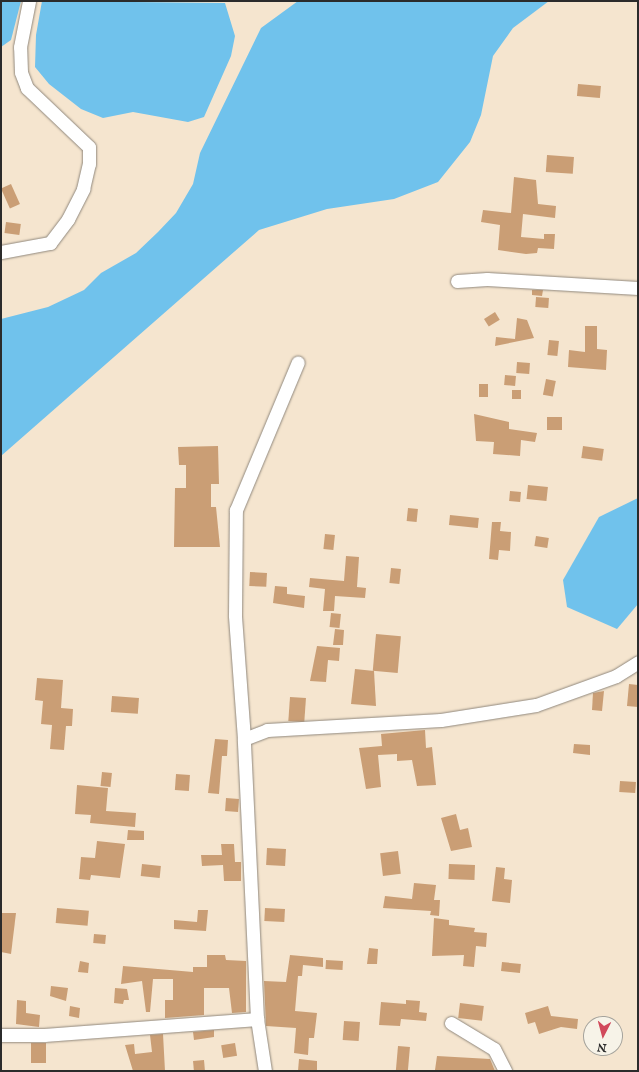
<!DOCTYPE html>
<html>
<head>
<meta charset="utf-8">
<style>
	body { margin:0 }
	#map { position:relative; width:639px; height:1072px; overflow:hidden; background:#f5e5cf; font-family:"IM FELL English",serif }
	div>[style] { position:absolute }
	.water>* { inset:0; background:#70c2ec }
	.building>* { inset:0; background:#ca9e75; transform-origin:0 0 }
	.roads { filter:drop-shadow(0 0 1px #90887d) drop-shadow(0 0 1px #90887d) }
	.minor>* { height:13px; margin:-6.5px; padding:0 6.5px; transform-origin:6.5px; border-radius:6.5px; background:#fff }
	span { translate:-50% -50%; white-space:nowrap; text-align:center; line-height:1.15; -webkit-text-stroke:3.5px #f7f3e8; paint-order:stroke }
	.frame { position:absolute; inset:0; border:2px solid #2b2b2b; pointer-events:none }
	.north { position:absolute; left:583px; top:1016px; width:40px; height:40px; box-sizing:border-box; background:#f7f3e8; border:1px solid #a5a39c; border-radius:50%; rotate:186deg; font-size:11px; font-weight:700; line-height:16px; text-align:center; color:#2b2b2b }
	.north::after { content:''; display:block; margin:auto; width:14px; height:18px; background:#d1495b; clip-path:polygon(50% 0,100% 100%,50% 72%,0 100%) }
</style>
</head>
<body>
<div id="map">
	<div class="water">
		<i style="clip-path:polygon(1px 1px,21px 1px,11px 40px,1px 47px)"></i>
		<i style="clip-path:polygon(42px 1px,225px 3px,235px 36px,231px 56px,204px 117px,188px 122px,133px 112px,103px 118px,81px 109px,49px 84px,35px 67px,36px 35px)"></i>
		<i style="clip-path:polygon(298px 1px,549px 1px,513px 28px,493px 56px,481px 115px,470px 142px,438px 182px,394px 199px,327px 209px,259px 230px,1px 456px,1px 319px,48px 307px,84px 290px,101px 273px,136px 253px,158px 232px,176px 213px,193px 184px,200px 153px,261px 28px)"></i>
		<i style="clip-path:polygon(638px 498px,638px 604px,617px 629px,567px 607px,563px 580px,599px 517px)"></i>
	</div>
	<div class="building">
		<i style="left:578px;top:84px;width:23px;height:12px;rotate:5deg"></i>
		<i style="left:547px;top:155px;width:27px;height:17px;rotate:4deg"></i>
		<i style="clip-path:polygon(514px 177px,536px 180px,538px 204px,556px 206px,555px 218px,523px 214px,521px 237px,544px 239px,544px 234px,555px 234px,554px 249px,538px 248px,537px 253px,526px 254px,498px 250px,500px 225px,481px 222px,483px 210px,511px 213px)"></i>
		<i style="left:11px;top:184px;width:22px;height:11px;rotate:66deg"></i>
		<i style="left:6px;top:222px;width:15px;height:11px;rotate:8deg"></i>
		<i style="clip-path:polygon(532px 290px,543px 290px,542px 296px,532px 295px)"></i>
		<i style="left:536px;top:297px;width:13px;height:10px;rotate:4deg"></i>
		<i style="left:495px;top:312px;width:9px;height:13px;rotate:58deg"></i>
		<i style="clip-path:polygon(517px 318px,527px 320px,534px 338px,495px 346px,496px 337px,515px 339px)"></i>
		<i style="clip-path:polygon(585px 326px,597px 326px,597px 349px,607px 350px,606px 370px,568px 367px,569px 350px,585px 352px)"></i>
		<i style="left:549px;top:340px;width:10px;height:15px;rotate:6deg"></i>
		<i style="left:517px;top:362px;width:13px;height:11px;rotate:4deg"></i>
		<i style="left:505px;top:375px;width:11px;height:10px;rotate:5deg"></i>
		<i style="left:546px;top:379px;width:10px;height:16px;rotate:11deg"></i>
		<i style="left:479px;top:384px;width:9px;height:13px"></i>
		<i style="left:512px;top:390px;width:9px;height:9px"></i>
		<i style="clip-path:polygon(474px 414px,509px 422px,509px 429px,537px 433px,535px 442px,521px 440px,520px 456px,493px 454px,494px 442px,476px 441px)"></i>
		<i style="left:547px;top:417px;width:15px;height:13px"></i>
		<i style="clip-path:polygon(218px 446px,219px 484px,211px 484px,211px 507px,216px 507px,220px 547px,174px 547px,175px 488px,186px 488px,186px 465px,179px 465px,178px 447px)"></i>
		<i style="left:583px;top:446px;width:21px;height:12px;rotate:8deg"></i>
		<i style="left:528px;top:485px;width:20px;height:14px;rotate:6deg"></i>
		<i style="left:510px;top:491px;width:11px;height:10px;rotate:5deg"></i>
		<i style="left:408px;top:508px;width:10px;height:13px;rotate:6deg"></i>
		<i style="left:450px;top:515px;width:29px;height:10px;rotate:6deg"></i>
		<i style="clip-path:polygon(492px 522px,501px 522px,500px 531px,511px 532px,510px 551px,499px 550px,498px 560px,489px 559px)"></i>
		<i style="left:325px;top:534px;width:10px;height:15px;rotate:6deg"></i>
		<i style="left:536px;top:536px;width:13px;height:10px;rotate:9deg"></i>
		<i style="clip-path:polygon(346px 556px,359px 557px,357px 587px,366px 588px,365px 598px,335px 596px,334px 611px,323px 611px,325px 589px,309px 587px,310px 578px,344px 581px)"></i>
		<i style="left:391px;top:568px;width:10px;height:15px;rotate:6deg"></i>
		<i style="left:250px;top:572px;width:17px;height:14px;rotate:3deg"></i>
		<i style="clip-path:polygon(275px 586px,287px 587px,287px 594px,305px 596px,304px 608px,273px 603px)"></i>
		<i style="left:331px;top:613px;width:10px;height:14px;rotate:6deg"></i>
		<i style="clip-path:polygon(335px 629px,344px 630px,343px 645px,333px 645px)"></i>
		<i style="left:376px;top:634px;width:25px;height:37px;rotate:5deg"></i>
		<i style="clip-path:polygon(317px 646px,340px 648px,339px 661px,328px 660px,326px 682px,310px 681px)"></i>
		<i style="clip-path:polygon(355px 669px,374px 671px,376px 706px,351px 704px)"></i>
		<i style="clip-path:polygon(37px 678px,63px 680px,61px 708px,73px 709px,72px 726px,66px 726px,64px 750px,50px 749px,52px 725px,41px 724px,43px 701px,35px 700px)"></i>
		<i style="clip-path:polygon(629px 684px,638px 685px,638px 707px,627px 706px)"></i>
		<i style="clip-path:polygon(604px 691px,602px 711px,592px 710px,593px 693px)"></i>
		<i style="left:112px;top:696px;width:27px;height:16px;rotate:4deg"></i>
		<i style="left:290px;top:697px;width:16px;height:24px;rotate:4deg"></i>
		<i style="clip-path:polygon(425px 730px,426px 748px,432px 747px,436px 785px,417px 786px,412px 760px,397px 761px,397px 754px,378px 755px,381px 787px,366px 789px,359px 748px,382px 746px,381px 734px)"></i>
		<i style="clip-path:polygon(215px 739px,228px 740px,227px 756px,222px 756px,219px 794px,208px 793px)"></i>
		<i style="clip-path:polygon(574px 744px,590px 745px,590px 755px,573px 753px)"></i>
		<i style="left:102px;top:772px;width:10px;height:14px;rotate:6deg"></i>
		<i style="left:176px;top:774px;width:14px;height:16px;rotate:4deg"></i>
		<i style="left:620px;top:781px;width:16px;height:11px;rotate:4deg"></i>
		<i style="clip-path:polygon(77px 785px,108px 788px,106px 811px,136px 813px,135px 827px,90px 823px,91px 815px,75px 814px)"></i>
		<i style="left:226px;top:798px;width:13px;height:13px;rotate:4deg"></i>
		<i style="clip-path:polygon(456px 814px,460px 830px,468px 828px,472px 847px,451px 851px,441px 818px)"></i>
		<i style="clip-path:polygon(128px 830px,144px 831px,144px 840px,127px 840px)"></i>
		<i style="clip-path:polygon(97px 841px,125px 844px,120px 878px,91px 875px,90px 880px,79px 879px,81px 857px,95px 858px)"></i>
		<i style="clip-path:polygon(221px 844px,234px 844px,235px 862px,241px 862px,241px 881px,224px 881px,223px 865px,202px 866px,201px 855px,222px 855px)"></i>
		<i style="left:267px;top:848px;width:19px;height:17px;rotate:3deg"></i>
		<i style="left:398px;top:851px;width:23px;height:18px;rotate:83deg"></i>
		<i style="left:142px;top:864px;width:19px;height:12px;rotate:6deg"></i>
		<i style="left:449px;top:864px;width:26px;height:15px;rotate:2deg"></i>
		<i style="clip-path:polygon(496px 867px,505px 868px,504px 879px,512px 880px,510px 903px,492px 901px)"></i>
		<i style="clip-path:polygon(414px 883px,436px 885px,434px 900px,440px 900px,439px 916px,430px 915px,431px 911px,383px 908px,385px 896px,412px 899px)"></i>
		<i style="left:57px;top:908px;width:32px;height:15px;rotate:5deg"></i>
		<i style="left:265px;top:908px;width:20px;height:13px;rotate:3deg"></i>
		<i style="clip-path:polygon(198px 910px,208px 910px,206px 931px,174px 929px,174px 920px,197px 922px)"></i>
		<i style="clip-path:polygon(1px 913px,16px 913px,11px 954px,1px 952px)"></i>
		<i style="clip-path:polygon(434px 918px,449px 920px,449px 925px,475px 928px,474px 932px,487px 933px,486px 947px,476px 946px,474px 967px,463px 966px,464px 955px,432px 956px)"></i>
		<i style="left:94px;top:934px;width:12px;height:9px;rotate:5deg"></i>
		<i style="clip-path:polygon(369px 948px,378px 949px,377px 964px,367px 964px)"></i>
		<i style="clip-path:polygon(207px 955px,225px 955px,226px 960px,246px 961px,246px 1012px,232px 1013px,229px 988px,204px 988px,204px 1015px,165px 1018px,165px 1000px,173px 1000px,173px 979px,153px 979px,150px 1012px,146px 1012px,142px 981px,121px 984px,123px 966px,193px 972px,193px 967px,207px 967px)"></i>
		<i style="clip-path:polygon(290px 955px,323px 958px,323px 967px,303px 965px,302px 976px,298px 976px,295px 1011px,317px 1013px,314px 1038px,309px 1038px,308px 1055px,294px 1053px,296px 1028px,266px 1026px,264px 981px,286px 982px)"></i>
		<i style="left:326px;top:960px;width:17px;height:9px;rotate:3deg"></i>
		<i style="clip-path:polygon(80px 961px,89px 963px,88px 973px,78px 972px)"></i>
		<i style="left:502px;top:962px;width:19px;height:9px;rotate:6deg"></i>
		<i style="clip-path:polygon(51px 986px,68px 988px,66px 1001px,50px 996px)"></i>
		<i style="clip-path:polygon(115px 988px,127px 989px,129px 1000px,124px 1000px,123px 1004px,114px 1003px)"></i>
		<i style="clip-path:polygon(17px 1000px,26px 1001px,26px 1013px,40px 1015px,39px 1027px,16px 1024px)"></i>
		<i style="clip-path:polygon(406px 1000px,420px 1001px,419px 1012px,427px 1013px,426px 1021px,401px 1019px,400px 1026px,379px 1025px,381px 1002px,406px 1004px)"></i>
		<i style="left:460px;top:1003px;width:24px;height:15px;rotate:7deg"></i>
		<i style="clip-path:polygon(70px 1006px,80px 1008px,79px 1018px,69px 1016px)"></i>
		<i style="clip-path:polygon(548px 1006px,551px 1016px,578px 1019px,577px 1029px,561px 1027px,539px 1034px,535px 1022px,528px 1024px,525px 1013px)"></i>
		<i style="left:344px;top:1021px;width:16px;height:19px;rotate:4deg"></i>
		<i style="clip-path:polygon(214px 1030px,214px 1037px,194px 1040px,193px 1032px)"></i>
		<i style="clip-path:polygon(163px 1034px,165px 1071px,133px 1071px,125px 1045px,134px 1044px,135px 1054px,152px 1052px,150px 1035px)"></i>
		<i style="left:31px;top:1043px;width:15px;height:20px"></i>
		<i style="left:235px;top:1043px;width:13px;height:14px;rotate:81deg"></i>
		<i style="left:398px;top:1046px;width:12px;height:25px;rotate:5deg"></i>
		<i style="clip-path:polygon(437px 1056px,490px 1059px,495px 1071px,435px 1070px)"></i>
		<i style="clip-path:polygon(299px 1059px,317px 1061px,317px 1071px,298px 1071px)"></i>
		<i style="left:204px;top:1060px;width:11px;height:11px;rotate:85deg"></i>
	</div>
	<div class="roads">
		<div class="minor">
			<i style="left:1px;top:252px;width:50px;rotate:-10.4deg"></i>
			<i style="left:50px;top:243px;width:30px;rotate:-53deg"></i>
			<i style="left:68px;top:219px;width:34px;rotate:-63deg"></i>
			<i style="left:83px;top:189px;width:26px;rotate:-77deg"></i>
			<i style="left:89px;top:164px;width:17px;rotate:-90deg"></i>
			<i style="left:89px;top:147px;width:86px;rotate:-136.4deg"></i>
			<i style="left:27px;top:88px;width:17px;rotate:-111deg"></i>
			<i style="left:21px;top:72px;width:25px;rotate:-92deg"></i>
			<i style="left:20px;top:47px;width:47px;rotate:-78.9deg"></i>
			<i style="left:457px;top:281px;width:30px;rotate:-4deg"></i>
			<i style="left:487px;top:279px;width:151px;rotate:3.4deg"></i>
			<i style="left:244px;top:739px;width:124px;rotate:-94.2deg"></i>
			<i style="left:235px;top:615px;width:105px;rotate:-89.5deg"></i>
			<i style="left:236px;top:510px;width:160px;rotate:-67.3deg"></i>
			<i style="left:451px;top:1023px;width:50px;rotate:31.2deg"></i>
			<i style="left:494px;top:1049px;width:25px;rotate:63deg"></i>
			<i style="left:1px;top:1035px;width:43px"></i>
			<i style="left:44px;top:1035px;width:214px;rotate:-4.3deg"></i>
			<i style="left:265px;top:1071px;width:53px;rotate:-98.7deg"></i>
			<i style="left:257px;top:1019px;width:280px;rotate:-92.7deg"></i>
			<i style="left:244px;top:739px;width:25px;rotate:-21deg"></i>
			<i style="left:267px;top:730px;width:174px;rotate:-3.3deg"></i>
			<i style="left:441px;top:720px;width:96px;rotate:-9deg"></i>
			<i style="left:536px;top:705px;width:85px;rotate:-19.9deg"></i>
			<i style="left:616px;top:676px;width:26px;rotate:-32deg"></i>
		</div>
	</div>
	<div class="frame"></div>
	<div class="north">N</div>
</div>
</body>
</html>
